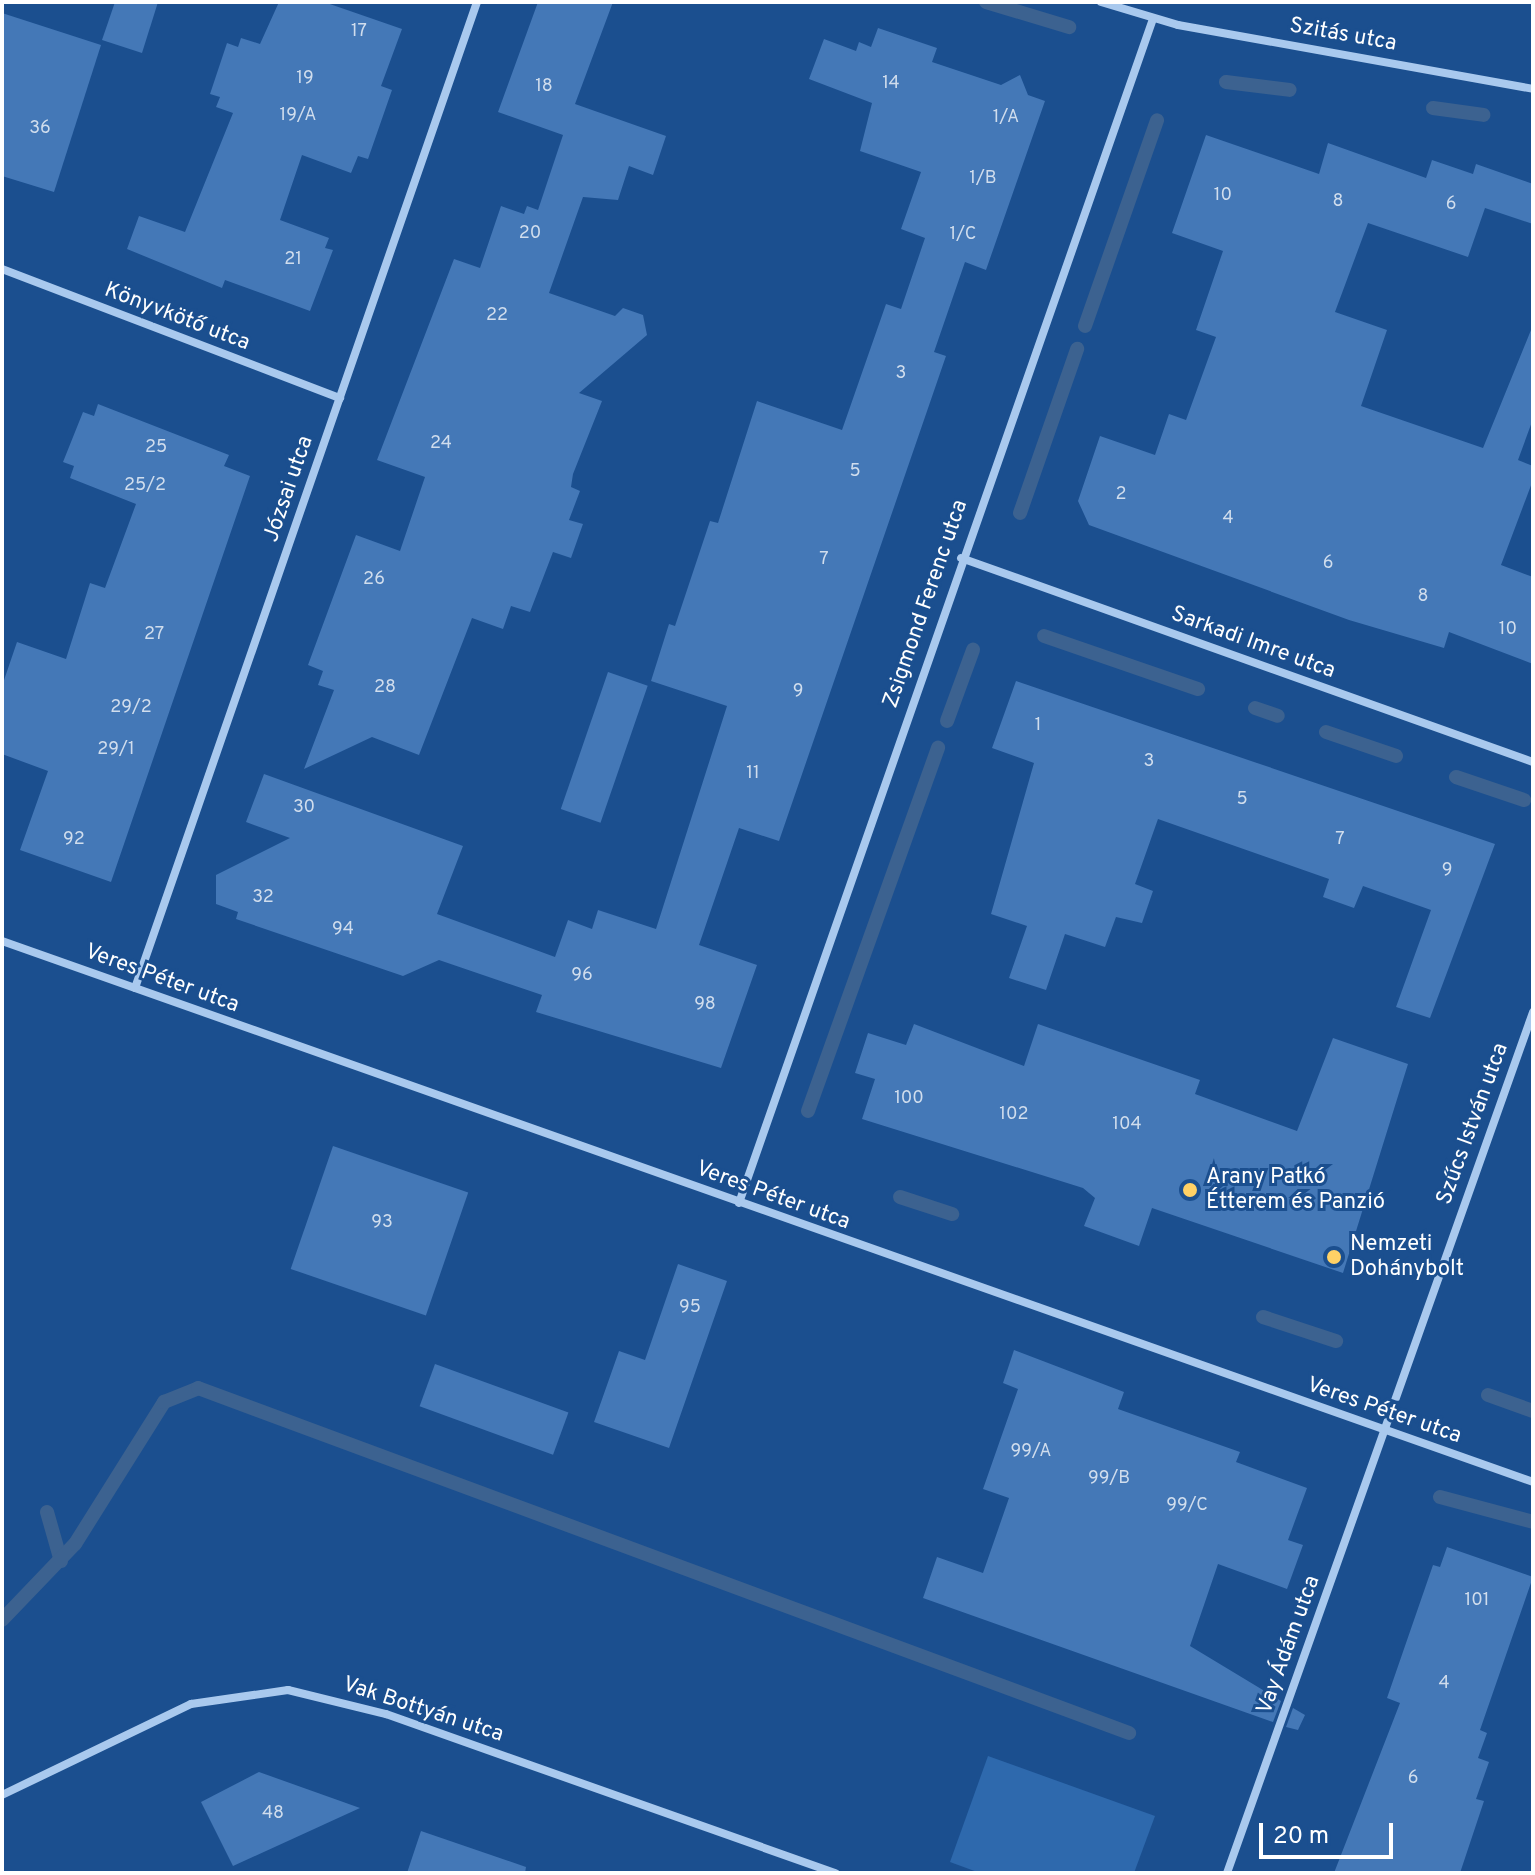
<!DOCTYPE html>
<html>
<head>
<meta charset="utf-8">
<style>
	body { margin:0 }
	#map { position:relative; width:1535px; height:1875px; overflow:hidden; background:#1b4f8f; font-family:Overpass,sans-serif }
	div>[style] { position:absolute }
	.green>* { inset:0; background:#2e69ad }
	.stream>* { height:14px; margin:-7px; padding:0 7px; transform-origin:7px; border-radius:7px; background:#3c6290 }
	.building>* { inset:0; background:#4478b7; transform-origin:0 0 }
	.minor>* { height:8px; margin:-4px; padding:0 4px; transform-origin:4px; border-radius:4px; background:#a9c9ee }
	.dots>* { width:22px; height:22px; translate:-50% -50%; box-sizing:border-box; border:4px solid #1b4f8f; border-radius:50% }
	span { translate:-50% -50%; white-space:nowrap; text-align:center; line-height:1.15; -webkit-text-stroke:6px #1b4f8f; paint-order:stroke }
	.number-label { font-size:18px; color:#d0dded }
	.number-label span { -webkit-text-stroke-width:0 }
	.street-label { font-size:22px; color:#fff }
	.poi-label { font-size:22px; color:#fff }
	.left { translate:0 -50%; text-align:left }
	.frame { position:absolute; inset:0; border:4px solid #fff; pointer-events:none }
	.scale { position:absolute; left:1259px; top:1823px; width:134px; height:36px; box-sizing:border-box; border:4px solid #fff; border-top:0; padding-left:10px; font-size:24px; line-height:28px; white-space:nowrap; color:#fff; -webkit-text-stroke:6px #1b4f8f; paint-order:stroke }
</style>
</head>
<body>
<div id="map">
	<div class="green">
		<i style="clip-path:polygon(988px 1756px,1155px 1816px,1134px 1873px,980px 1873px,950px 1862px)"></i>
	</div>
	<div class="stream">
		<i style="left:986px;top:2px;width:87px;rotate:16.8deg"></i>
		<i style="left:1226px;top:82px;width:64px;rotate:7.1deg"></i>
		<i style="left:1433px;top:108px;width:51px;rotate:7.8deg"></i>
		<i style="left:1085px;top:326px;width:218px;rotate:-70.7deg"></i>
		<i style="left:1020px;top:513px;width:174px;rotate:-70.8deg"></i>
		<i style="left:1044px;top:636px;width:163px;rotate:19deg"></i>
		<i style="left:1255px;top:708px;width:24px;rotate:19deg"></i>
		<i style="left:947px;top:721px;width:76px;rotate:-69.9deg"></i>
		<i style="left:1326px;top:732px;width:74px;rotate:18.9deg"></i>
		<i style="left:1456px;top:777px;width:72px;rotate:18.7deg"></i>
		<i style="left:808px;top:1111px;width:386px;rotate:-70.3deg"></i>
		<i style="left:900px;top:1197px;width:55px;rotate:18.1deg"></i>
		<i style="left:1263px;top:1317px;width:77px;rotate:18.2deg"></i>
		<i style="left:1488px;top:1395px;width:48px;rotate:19.6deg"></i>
		<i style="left:1440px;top:1497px;width:96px;rotate:15deg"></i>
		<i style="left:47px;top:1512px;width:51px;rotate:74.1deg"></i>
		<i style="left:2px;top:1620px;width:105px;rotate:-46.2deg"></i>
		<i style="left:75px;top:1544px;width:168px;rotate:-57.9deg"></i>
		<i style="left:164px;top:1402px;width:37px;rotate:-22deg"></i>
		<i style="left:198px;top:1388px;width:993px;rotate:20.33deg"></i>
	</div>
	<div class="building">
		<i style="clip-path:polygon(115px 2px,158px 2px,142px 53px,102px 40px)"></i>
		<i style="clip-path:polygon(279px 2px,324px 2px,402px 29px,381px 86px,392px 90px,368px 159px,358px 156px,351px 173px,302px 155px,280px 220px,329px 238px,325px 248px,333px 250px,310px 311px,225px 280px,222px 288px,127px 249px,139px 216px,185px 232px,233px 113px,216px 107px,220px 97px,210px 94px,227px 43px,238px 47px,241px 38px,260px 44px)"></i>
		<i style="clip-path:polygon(538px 2px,613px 2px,575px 104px,666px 136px,653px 175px,629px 166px,618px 200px,583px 197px,549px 293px,615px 316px,623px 308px,643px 315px,647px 335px,579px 393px,602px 401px,573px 474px,571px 487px,580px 491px,569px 520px,583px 524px,571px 558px,553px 552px,530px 612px,511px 606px,503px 629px,472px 618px,419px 755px,372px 737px,304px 769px,334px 690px,318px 685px,323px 671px,308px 665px,356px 535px,400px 551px,425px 477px,377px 460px,454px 259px,480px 268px,501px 206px,524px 214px,527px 206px,538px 210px,563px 135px,498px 112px)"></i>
		<i style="clip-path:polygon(2px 13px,101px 45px,54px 192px,2px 176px)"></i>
		<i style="clip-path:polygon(878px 28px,937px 48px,932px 62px,1001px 85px,1020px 75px,1028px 95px,1045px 101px,986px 270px,965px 262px,934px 352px,946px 356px,779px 841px,739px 828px,699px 945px,757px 965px,721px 1068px,536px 1012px,542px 995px,439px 960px,403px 976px,236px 919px,238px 912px,216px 904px,216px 875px,290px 838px,246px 822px,264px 774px,463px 846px,437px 914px,555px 957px,568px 920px,592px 929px,598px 910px,656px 929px,727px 706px,651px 681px,669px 624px,675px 626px,710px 521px,718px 523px,757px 401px,842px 430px,886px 304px,901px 309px,925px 238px,901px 229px,921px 172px,860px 151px,872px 103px,809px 79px,824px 39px,856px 51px,859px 42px,871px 47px)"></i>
		<i style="clip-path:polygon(1206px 135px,1319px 174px,1328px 143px,1426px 178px,1432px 160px,1473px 174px,1476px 164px,1533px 184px,1533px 224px,1485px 208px,1468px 257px,1368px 223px,1335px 312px,1387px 330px,1361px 406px,1483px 448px,1533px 325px,1533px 419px,1518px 460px,1533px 466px,1533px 480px,1501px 565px,1533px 577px,1533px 664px,1449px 632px,1444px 648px,1349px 620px,1089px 525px,1078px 501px,1100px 436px,1155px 455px,1169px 414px,1186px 420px,1216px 337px,1196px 330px,1223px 251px,1172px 233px)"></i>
		<i style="clip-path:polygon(98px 404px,229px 455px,224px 466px,250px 476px,111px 882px,20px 850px,48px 771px,2px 754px,2px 686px,17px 642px,66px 659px,90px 583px,105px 588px,136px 504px,70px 478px,74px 466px,63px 462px,83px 412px,94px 416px)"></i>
		<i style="left:608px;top:672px;width:42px;height:145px;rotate:19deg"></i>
		<i style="clip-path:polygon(1016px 681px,1495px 844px,1430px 1018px,1396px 1007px,1431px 910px,1363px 886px,1354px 908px,1323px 897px,1329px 879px,1158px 819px,1135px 884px,1153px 891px,1142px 923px,1116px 917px,1105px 947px,1065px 934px,1046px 990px,1009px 978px,1027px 926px,991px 914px,1034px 763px,992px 748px)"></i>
		<i style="clip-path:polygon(914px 1024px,1024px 1066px,1038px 1024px,1200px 1080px,1195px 1094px,1297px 1131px,1333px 1038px,1408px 1064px,1343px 1273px,1152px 1208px,1139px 1246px,1084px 1226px,1095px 1198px,1083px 1188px,862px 1119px,875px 1079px,855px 1073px,868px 1033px,906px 1045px)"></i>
		<i style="left:333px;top:1146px;width:143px;height:130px;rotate:19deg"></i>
		<i style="clip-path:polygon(678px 1264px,727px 1281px,669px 1448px,594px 1422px,619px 1351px,645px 1360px)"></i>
		<i style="clip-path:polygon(1014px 1350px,1124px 1392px,1118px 1409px,1240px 1452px,1236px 1462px,1307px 1488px,1288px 1540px,1303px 1545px,1287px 1589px,1218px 1564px,1190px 1646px,1281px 1701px,1273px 1722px,923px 1598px,937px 1557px,983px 1573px,1009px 1498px,983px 1489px,1018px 1389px,1003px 1383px)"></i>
		<i style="left:435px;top:1364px;width:142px;height:45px;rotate:20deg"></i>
		<i style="clip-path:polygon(1447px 1547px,1533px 1577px,1480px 1730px,1487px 1733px,1478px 1758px,1489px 1762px,1476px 1799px,1484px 1801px,1460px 1873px,1334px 1873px,1400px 1703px,1387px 1698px,1433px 1565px,1440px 1567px)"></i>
		<i style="clip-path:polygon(1293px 1708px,1305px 1715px,1298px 1730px,1286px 1727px)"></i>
		<i style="clip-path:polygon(259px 1772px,360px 1808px,233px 1866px,201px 1802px)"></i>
		<i style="clip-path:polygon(421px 1831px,526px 1867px,525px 1873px,407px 1873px)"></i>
	</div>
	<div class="minor">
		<i style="left:1101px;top:2px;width:80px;rotate:16.6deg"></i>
		<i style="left:1178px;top:25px;width:361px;rotate:10.2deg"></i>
		<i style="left:2px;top:269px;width:362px;rotate:20.9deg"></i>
		<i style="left:961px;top:558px;width:607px;rotate:19.63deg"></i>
		<i style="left:2px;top:941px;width:1624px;rotate:19.46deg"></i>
		<i style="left:135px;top:988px;width:1044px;rotate:-70.87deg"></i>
		<i style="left:739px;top:1203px;width:1254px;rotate:-70.73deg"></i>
		<i style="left:2px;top:1795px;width:210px;rotate:-25.7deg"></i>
		<i style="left:191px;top:1704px;width:98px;rotate:-8.2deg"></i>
		<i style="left:288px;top:1690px;width:101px;rotate:13.8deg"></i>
		<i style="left:386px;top:1714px;width:477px;rotate:19.5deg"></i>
		<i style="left:1227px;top:1873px;width:914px;rotate:-70.43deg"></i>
	</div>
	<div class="dots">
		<i style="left:1190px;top:1190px;background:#ffd166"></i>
		<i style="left:1334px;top:1257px;background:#ffd166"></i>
	</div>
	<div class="number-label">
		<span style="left:359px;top:32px">17</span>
		<span style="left:305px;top:79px">19</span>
		<span style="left:891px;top:84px">14</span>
		<span style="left:544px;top:87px">18</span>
		<span style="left:298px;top:116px">19/A</span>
		<span style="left:1006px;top:118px">1/A</span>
		<span style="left:40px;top:129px">36</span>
		<span style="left:983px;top:179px">1/B</span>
		<span style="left:1223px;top:196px">10</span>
		<span style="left:1338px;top:202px">8</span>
		<span style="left:1451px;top:205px">6</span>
		<span style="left:530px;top:234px">20</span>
		<span style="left:963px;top:235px">1/C</span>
		<span style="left:293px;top:260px">21</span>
		<span style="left:497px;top:316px">22</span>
		<span style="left:901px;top:374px">3</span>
		<span style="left:441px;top:444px">24</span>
		<span style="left:156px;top:448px">25</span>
		<span style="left:855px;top:472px">5</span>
		<span style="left:145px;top:486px">25/2</span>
		<span style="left:1121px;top:495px">2</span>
		<span style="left:1228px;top:519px">4</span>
		<span style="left:824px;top:560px">7</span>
		<span style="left:1328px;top:564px">6</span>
		<span style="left:374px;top:580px">26</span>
		<span style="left:1423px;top:597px">8</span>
		<span style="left:1508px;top:630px">10</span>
		<span style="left:154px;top:635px">27</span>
		<span style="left:385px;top:688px">28</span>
		<span style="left:798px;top:692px">9</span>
		<span style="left:131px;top:708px">29/2</span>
		<span style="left:1038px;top:726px">1</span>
		<span style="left:116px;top:750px">29/1</span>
		<span style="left:1149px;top:762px">3</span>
		<span style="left:753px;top:774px">11</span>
		<span style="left:1242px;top:800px">5</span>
		<span style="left:304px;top:808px">30</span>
		<span style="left:74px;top:840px">92</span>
		<span style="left:1340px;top:840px">7</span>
		<span style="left:1447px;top:871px">9</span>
		<span style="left:263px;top:898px">32</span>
		<span style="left:343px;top:930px">94</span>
		<span style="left:582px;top:976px">96</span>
		<span style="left:705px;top:1005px">98</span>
		<span style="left:909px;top:1099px">100</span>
		<span style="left:1014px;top:1115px">102</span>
		<span style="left:1127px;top:1125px">104</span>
		<span style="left:382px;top:1223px">93</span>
		<span style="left:690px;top:1308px">95</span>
		<span style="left:1031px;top:1452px">99/A</span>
		<span style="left:1109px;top:1479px">99/B</span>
		<span style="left:1187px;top:1506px">99/C</span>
		<span style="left:1477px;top:1601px">101</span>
		<span style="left:1444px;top:1684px">4</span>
		<span style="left:1413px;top:1779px">6</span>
		<span style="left:273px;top:1814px">48</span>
	</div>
	<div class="street-label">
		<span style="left:1343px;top:35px;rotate:10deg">Szitás utca</span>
		<span style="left:177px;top:317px;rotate:21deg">Könyvkötő utca</span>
		<span style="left:289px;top:489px;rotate:-71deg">Józsai utca</span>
		<span style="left:926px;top:604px;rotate:-71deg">Zsigmond Ferenc utca</span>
		<span style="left:1253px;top:643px;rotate:20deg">Sarkadi Imre utca</span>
		<span style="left:162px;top:979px;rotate:20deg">Veres Péter utca</span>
		<span style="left:1473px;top:1124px;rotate:-70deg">Szűcs István utca</span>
		<span style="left:773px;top:1196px;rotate:20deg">Veres Péter utca</span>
		<span style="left:1384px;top:1411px;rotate:19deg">Veres Péter utca</span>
		<span style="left:1289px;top:1645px;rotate:-70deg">Vay Ádám utca</span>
		<span style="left:423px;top:1710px;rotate:18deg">Vak Bottyán utca</span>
	</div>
	<div class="poi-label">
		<span class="left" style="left:1206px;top:1190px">Arany Patkó<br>Étterem és Panzió</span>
		<span class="left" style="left:1350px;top:1257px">Nemzeti<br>Dohánybolt</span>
	</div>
	<div class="frame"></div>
	<div class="scale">20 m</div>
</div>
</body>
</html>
